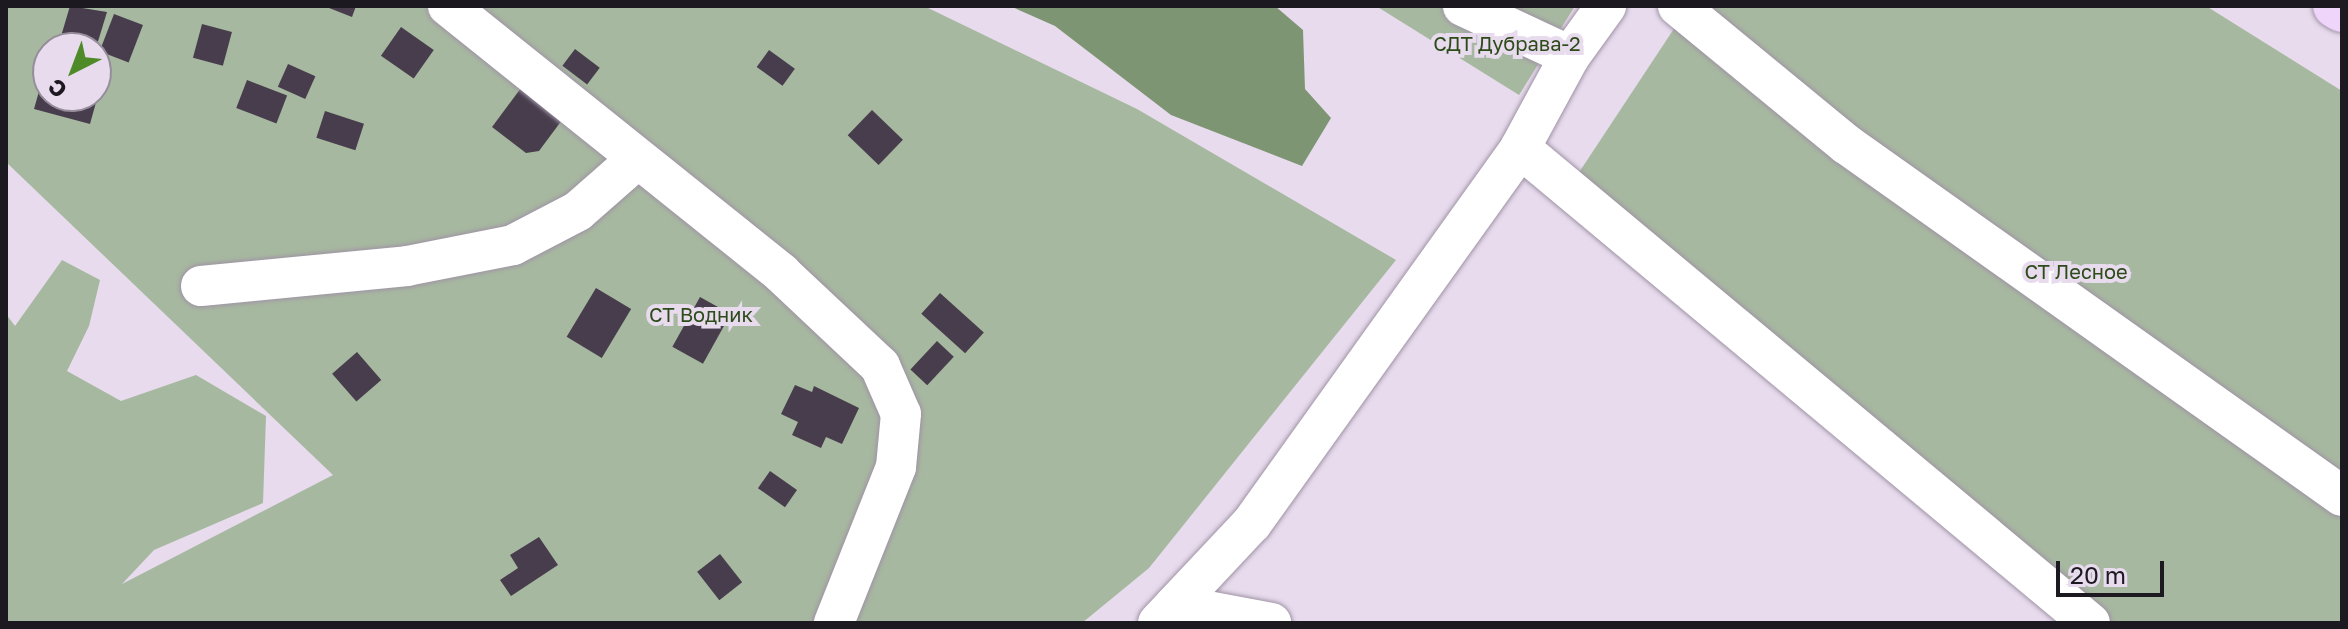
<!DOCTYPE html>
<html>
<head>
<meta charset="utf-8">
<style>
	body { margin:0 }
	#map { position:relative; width:2348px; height:629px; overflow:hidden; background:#e7dbed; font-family:"Golos Text",sans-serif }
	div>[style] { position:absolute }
	.green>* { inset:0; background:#a7b8a0 }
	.water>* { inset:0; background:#7e9573 }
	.building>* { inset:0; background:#473d4c; transform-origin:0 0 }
	.roads { filter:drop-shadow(0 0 2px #9f93a5) drop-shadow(0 0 2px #9f93a5) }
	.minor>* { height:40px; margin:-20px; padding:0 20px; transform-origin:20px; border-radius:20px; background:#fff }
	.major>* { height:44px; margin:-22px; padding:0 22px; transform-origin:22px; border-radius:22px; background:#eed5f9 }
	span { translate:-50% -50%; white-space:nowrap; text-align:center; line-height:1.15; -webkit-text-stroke:8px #e7dbed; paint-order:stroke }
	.park-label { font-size:20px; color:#2c4b19 }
	.frame { position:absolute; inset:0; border:8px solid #1d1920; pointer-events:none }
	.north { position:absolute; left:32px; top:32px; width:80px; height:80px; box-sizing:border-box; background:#e7dbed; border:2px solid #968d9b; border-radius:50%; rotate:222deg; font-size:22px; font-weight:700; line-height:32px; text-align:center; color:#1d1920 }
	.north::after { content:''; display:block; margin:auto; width:28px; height:36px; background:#4f8a28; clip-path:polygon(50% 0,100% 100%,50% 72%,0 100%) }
	.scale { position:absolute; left:2056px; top:561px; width:108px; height:36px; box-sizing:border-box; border:4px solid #1d1920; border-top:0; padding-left:10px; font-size:24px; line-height:28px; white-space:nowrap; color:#1d1920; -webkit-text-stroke:6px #e7dbed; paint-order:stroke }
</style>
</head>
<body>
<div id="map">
	<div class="green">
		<i style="clip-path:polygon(evenodd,6px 6px,924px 6px,1137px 109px,1396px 260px,1149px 568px,1082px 623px,6px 623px,6px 314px,15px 326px,62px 260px,100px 280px,89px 326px,67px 371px,121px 401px,196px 375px,266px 416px,263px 503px,154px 550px,122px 584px,333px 475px,6px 162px,6px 6px,48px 48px,96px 48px,96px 96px,48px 96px,48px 48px)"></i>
		<i style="clip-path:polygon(1376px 6px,1575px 6px,1519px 95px)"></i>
		<i style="clip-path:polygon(1689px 6px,2206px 6px,2342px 91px,2342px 623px,2073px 623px,1574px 180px)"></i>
	</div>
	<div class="water">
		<i style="clip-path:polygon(1010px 6px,1275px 6px,1303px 30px,1305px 89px,1331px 118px,1302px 166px,1171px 115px,1055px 26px)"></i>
	</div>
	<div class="building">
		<i style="clip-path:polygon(70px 6px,107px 12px,96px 48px,59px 43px)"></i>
		<i style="clip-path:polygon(324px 6px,356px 6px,352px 17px)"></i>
		<i style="left:114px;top:14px;width:31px;height:40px;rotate:21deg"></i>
		<i style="left:202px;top:24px;width:31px;height:35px;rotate:15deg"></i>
		<i style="left:401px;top:27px;width:40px;height:35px;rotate:35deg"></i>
		<i style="left:575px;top:49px;width:31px;height:21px;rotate:37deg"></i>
		<i style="left:769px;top:50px;width:32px;height:21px;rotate:36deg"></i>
		<i style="clip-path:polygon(47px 63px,48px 96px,96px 96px,96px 79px,102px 81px,90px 124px,34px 109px)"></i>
		<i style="left:288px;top:64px;width:30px;height:25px;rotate:24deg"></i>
		<i style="left:247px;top:80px;width:43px;height:30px;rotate:21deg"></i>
		<i style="clip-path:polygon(527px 80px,568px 112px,539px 151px,526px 153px,492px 127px)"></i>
		<i style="left:872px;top:110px;width:43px;height:35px;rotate:44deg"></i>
		<i style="left:325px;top:111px;width:41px;height:28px;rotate:18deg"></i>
		<i style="left:596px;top:288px;width:41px;height:57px;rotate:31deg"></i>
		<i style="left:940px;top:293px;width:59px;height:28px;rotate:42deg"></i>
		<i style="left:700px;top:297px;width:35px;height:57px;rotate:29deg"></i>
		<i style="left:937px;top:341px;width:23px;height:39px;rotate:43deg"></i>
		<i style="left:357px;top:352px;width:37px;height:33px;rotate:49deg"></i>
		<i style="clip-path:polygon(795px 385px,812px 392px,814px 386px,859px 408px,842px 444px,826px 437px,821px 448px,792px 435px,798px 422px,781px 414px)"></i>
		<i style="left:770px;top:471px;width:33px;height:21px;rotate:35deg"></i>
		<i style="clip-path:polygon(539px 537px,558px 565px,511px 596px,500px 580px,518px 568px,510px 555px)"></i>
		<i style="left:720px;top:554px;width:36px;height:29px;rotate:52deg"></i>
	</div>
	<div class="roads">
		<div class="minor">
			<i style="left:448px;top:6px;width:427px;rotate:38.7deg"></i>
			<i style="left:781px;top:273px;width:136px;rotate:43.2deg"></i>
			<i style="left:880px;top:366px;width:52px;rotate:66.4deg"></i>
			<i style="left:901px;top:414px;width:53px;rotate:95.4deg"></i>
			<i style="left:896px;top:467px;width:168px;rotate:111.7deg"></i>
			<i style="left:1463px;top:6px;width:118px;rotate:25deg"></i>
			<i style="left:1678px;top:6px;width:217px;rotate:39.4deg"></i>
			<i style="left:1846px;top:144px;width:608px;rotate:35.36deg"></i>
			<i style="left:1520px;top:148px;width:742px;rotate:39.81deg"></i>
			<i style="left:201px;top:286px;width:207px;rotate:-5.5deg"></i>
			<i style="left:407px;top:266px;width:108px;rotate:-11.2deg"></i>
			<i style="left:513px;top:245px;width:73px;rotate:-27.6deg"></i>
			<i style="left:578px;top:211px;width:77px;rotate:-41.3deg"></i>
			<i style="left:1175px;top:605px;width:98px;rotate:10.6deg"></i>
			<i style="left:1158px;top:623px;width:137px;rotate:-46.8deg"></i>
			<i style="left:1252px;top:523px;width:461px;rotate:-54.4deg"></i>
			<i style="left:1520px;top:148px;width:105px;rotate:-61.5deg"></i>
			<i style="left:1570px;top:56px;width:62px;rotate:-54.2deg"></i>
		</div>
		<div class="major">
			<i style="left:2335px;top:6px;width:8px;rotate:30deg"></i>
		</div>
	</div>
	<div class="park-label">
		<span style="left:1507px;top:43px">СДТ Дубрава-2</span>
		<span style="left:2076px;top:271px">СТ Лесное</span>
		<span style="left:701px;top:314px">СТ Водник</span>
	</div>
	<div class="frame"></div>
	<div class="north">С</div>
	<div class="scale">20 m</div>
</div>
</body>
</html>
